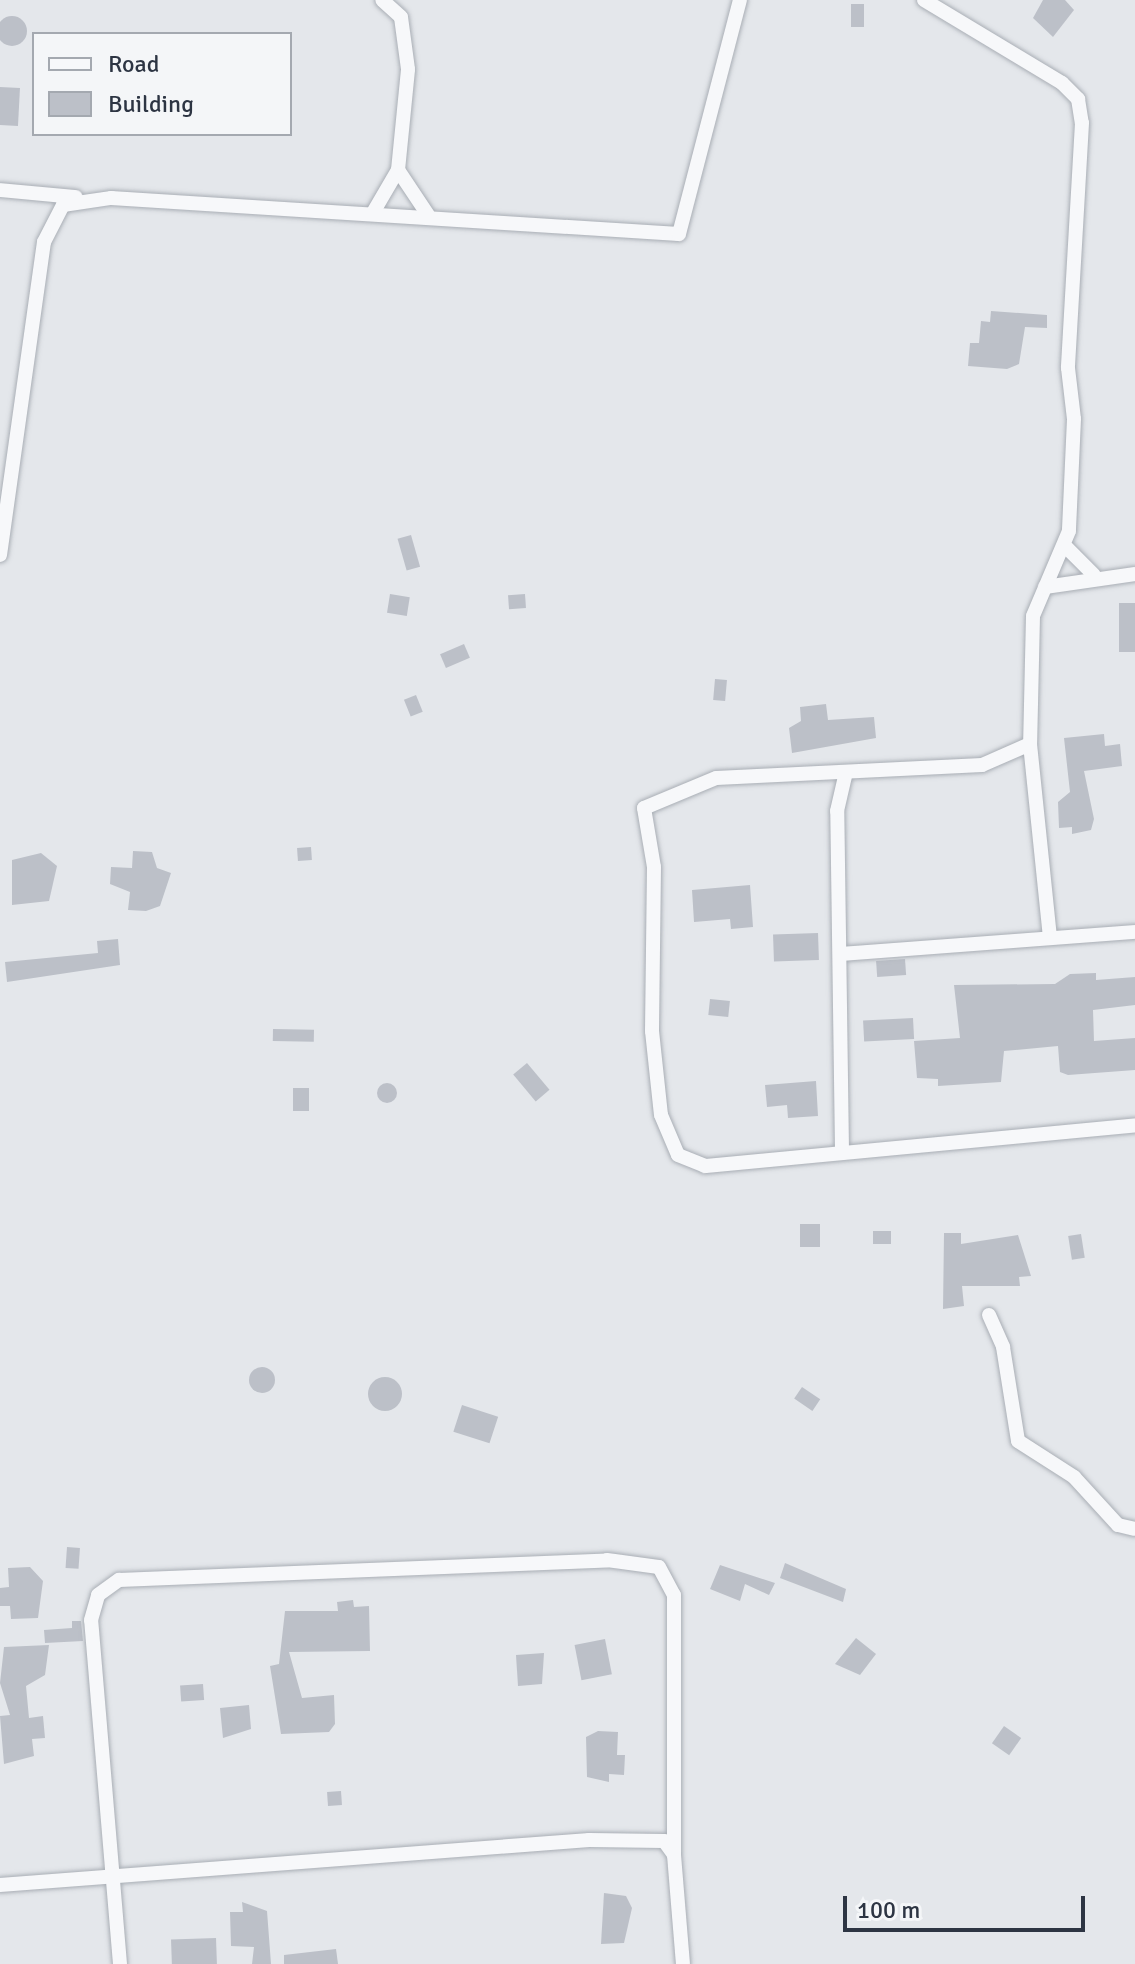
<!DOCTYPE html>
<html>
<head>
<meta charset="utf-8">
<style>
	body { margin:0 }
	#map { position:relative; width:1135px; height:1964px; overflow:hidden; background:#e4e7eb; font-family:Signika,sans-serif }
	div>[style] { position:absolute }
	.building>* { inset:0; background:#bcc0c8; transform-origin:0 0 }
	.round { border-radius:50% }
	.roads { filter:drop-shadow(0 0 2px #a9aeb5) drop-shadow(0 0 2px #a9aeb5) }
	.minor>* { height:14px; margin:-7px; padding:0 7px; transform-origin:7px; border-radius:7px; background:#f7f8fa }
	span { translate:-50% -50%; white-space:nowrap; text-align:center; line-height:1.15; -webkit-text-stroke:6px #f4f6f8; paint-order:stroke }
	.legend { position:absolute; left:32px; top:32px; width:260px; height:104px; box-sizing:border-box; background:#f4f6f8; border:2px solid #a4a9b0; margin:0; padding:10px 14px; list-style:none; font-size:24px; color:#2d3543 }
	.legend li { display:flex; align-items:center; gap:16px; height:40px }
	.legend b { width:40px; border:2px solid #a4a9b0 }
	.scale { position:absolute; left:843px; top:1896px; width:242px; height:36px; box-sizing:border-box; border:4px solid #2d3543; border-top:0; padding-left:10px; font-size:24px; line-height:28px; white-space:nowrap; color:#2d3543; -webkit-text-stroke:6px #f4f6f8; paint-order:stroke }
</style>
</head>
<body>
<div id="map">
	<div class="building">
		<i style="clip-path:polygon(1043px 0,1065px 0,1074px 10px,1053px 37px,1033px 18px)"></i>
		<i style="left:851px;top:4px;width:13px;height:23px"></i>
		<i class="round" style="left:-3px;top:16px;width:30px;height:30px"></i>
		<i style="left:0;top:87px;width:20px;height:38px;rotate:3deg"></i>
		<i style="clip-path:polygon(991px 311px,1047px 315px,1047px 328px,1025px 327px,1019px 364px,1007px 369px,968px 366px,970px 343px,979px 343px,981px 321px,990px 322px)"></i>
		<i style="left:411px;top:535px;width:33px;height:14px;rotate:74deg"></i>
		<i style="left:390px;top:594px;width:20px;height:19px;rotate:9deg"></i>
		<i style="left:525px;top:594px;width:14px;height:17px;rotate:86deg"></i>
		<i style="left:1119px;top:603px;width:16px;height:49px"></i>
		<i style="left:464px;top:644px;width:15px;height:26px;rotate:67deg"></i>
		<i style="left:715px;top:679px;width:12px;height:21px;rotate:5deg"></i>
		<i style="left:416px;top:695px;width:18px;height:13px;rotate:68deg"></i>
		<i style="clip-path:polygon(826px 704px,828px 720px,874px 717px,876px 738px,792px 753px,789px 728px,801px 721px,800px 707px)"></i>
		<i style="clip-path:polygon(1104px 734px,1105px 746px,1120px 744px,1122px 766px,1084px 771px,1094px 819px,1091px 830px,1072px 834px,1072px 827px,1059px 828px,1058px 802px,1070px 792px,1064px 738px)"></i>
		<i style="left:311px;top:847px;width:13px;height:14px;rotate:86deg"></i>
		<i style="clip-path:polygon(133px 851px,152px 852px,157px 868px,171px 873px,160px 906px,146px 911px,128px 910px,130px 892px,110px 884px,111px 867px,132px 868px)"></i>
		<i style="clip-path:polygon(41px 853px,57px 866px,49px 901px,12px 905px,12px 860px)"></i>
		<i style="clip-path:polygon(750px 885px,753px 927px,731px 929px,730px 919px,694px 922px,692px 890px)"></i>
		<i style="left:818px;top:933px;width:27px;height:45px;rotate:88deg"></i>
		<i style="clip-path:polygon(118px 939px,120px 965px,7px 982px,5px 962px,98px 953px,97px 941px)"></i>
		<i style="left:905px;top:959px;width:16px;height:29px;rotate:86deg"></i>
		<i style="clip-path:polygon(1096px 973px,1096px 980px,1135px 977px,1135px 1005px,1093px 1010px,1094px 1041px,1135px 1038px,1135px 1070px,1068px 1075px,1060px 1072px,1058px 1046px,1004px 1051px,1001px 1082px,938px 1086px,938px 1079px,917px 1078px,914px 1041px,960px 1038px,954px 985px,1055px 984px,1070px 974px)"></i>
		<i style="left:710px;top:999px;width:20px;height:16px;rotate:6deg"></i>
		<i style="left:913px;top:1018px;width:21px;height:50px;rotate:87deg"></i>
		<i style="left:273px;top:1029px;width:41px;height:12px;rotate:1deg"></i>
		<i style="left:527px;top:1063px;width:35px;height:18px;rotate:50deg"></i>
		<i style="clip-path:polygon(816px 1081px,818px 1116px,788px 1118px,787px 1105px,767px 1107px,765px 1085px)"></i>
		<i class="round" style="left:377px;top:1083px;width:20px;height:20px"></i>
		<i style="left:293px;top:1088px;width:16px;height:23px"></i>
		<i style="left:800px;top:1224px;width:20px;height:23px"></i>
		<i style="left:891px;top:1231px;width:13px;height:18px;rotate:90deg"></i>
		<i style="clip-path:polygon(944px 1233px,961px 1233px,961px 1244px,1018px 1235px,1031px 1276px,1019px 1277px,1020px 1286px,962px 1286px,964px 1306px,943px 1309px)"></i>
		<i style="left:1081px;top:1234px;width:24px;height:13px;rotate:81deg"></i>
		<i class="round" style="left:249px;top:1367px;width:26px;height:26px"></i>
		<i class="round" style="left:368px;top:1377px;width:34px;height:34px"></i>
		<i style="left:802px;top:1387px;width:22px;height:14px;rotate:34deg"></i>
		<i style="left:462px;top:1405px;width:38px;height:28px;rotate:18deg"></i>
		<i style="left:67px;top:1547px;width:13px;height:21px;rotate:4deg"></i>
		<i style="clip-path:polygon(785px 1563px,846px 1589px,843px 1602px,780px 1578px)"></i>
		<i style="clip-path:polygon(720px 1565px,735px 1570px,775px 1583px,769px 1595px,745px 1584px,740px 1601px,710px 1589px)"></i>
		<i style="clip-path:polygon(30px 1567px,43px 1581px,38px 1618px,11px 1619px,10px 1606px,0 1606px,0 1588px,9px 1587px,8px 1568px)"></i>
		<i style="clip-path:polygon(353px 1600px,354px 1607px,369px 1606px,370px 1651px,289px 1652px,302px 1698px,334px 1695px,335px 1724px,329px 1732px,281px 1734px,270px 1666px,279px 1664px,285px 1611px,338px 1611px,337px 1602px)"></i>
		<i style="clip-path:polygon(72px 1621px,81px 1621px,83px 1641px,45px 1643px,44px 1630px,72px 1628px)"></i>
		<i style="clip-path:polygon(856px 1638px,876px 1654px,860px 1675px,835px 1664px)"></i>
		<i style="left:605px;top:1639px;width:36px;height:31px;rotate:79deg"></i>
		<i style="clip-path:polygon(49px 1645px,45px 1675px,26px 1686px,29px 1718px,43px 1716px,45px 1738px,32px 1739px,34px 1756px,4px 1764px,0 1716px,10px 1715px,0 1683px,4px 1647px)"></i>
		<i style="clip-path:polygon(544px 1653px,542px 1684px,518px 1686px,516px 1655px)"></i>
		<i style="left:203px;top:1684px;width:16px;height:23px;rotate:86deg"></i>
		<i style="clip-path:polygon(249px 1705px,251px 1729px,223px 1738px,220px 1708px)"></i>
		<i style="left:1004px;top:1726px;width:21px;height:21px;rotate:35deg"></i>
		<i style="clip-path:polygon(598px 1731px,618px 1732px,617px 1755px,625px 1755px,624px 1775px,609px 1774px,609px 1782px,587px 1777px,586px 1737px)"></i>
		<i style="left:341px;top:1791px;width:14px;height:14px;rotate:86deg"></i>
		<i style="clip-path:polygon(604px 1893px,626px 1896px,632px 1908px,624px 1943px,601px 1944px)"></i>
		<i style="clip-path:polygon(242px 1902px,267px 1911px,271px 1964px,252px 1964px,254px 1947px,231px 1946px,230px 1912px,243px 1912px)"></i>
		<i style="left:216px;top:1938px;width:26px;height:45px;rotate:88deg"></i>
		<i style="clip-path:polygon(336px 1949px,338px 1964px,284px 1964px,284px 1955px)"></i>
	</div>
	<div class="roads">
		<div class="minor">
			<i style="left:924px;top:0;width:161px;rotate:31deg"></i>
			<i style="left:1062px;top:83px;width:23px;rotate:45deg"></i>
			<i style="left:1078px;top:99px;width:24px;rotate:81deg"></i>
			<i style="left:1082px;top:123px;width:245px;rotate:93.3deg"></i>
			<i style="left:1068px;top:368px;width:51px;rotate:83.3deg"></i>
			<i style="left:1074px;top:419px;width:112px;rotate:92.6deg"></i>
			<i style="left:1069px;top:531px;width:92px;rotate:113deg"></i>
			<i style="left:1033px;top:616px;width:128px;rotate:91.3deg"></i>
			<i style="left:1030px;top:744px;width:195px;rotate:84.1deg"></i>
			<i style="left:398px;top:170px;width:54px;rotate:56.3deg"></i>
			<i style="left:0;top:190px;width:76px;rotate:5.3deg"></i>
			<i style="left:374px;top:211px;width:48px;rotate:-59.7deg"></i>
			<i style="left:398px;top:170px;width:101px;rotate:-84.3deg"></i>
			<i style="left:408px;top:69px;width:52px;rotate:-97.7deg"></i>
			<i style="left:401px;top:17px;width:25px;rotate:-138deg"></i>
			<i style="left:1067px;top:548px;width:38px;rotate:45deg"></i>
			<i style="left:0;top:555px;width:316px;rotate:-82deg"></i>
			<i style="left:44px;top:242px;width:42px;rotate:-62.8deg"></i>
			<i style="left:63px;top:205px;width:49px;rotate:-8.3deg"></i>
			<i style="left:111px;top:198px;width:569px;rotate:3.63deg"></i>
			<i style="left:679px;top:234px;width:242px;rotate:-75.4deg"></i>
			<i style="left:1045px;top:587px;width:91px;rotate:-8.2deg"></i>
			<i style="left:1030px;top:744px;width:52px;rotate:156.4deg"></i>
			<i style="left:982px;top:765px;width:266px;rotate:177.2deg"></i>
			<i style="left:716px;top:778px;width:78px;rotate:157.4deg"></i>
			<i style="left:644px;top:808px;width:60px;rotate:80.4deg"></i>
			<i style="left:654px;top:867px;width:164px;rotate:90.7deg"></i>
			<i style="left:652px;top:1031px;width:84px;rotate:83.9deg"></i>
			<i style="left:661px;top:1115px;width:43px;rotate:67deg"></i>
			<i style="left:678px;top:1155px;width:29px;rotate:22deg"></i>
			<i style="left:705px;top:1166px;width:432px;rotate:-5.4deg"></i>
			<i style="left:841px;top:954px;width:295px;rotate:-4.3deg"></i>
			<i style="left:842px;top:1150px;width:339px;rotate:-90.8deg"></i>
			<i style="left:837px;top:811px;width:40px;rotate:-77deg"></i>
			<i style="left:989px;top:1315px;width:35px;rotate:66deg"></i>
			<i style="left:1003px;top:1347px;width:95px;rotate:80.9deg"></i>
			<i style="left:1018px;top:1441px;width:67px;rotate:32.7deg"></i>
			<i style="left:1074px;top:1477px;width:65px;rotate:47.5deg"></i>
			<i style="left:1118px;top:1525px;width:17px;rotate:13deg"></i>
			<i style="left:0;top:1885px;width:591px;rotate:-4.37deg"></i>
			<i style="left:589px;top:1840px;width:75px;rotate:0.8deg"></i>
			<i style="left:664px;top:1841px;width:17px;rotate:54deg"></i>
			<i style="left:674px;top:1855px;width:109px;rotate:85.3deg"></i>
			<i style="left:120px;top:1964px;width:345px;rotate:-94.8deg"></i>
			<i style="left:91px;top:1620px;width:26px;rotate:-74deg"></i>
			<i style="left:98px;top:1595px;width:26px;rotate:-36deg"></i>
			<i style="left:119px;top:1580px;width:488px;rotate:-2.3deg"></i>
			<i style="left:607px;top:1560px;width:52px;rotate:7.7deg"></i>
			<i style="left:659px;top:1567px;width:32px;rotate:62deg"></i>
			<i style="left:674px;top:1595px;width:260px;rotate:90deg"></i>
		</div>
	</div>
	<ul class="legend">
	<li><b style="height:10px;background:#f7f8fa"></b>Road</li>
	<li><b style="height:22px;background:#bcc0c8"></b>Building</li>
	</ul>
	<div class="scale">100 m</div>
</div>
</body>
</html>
